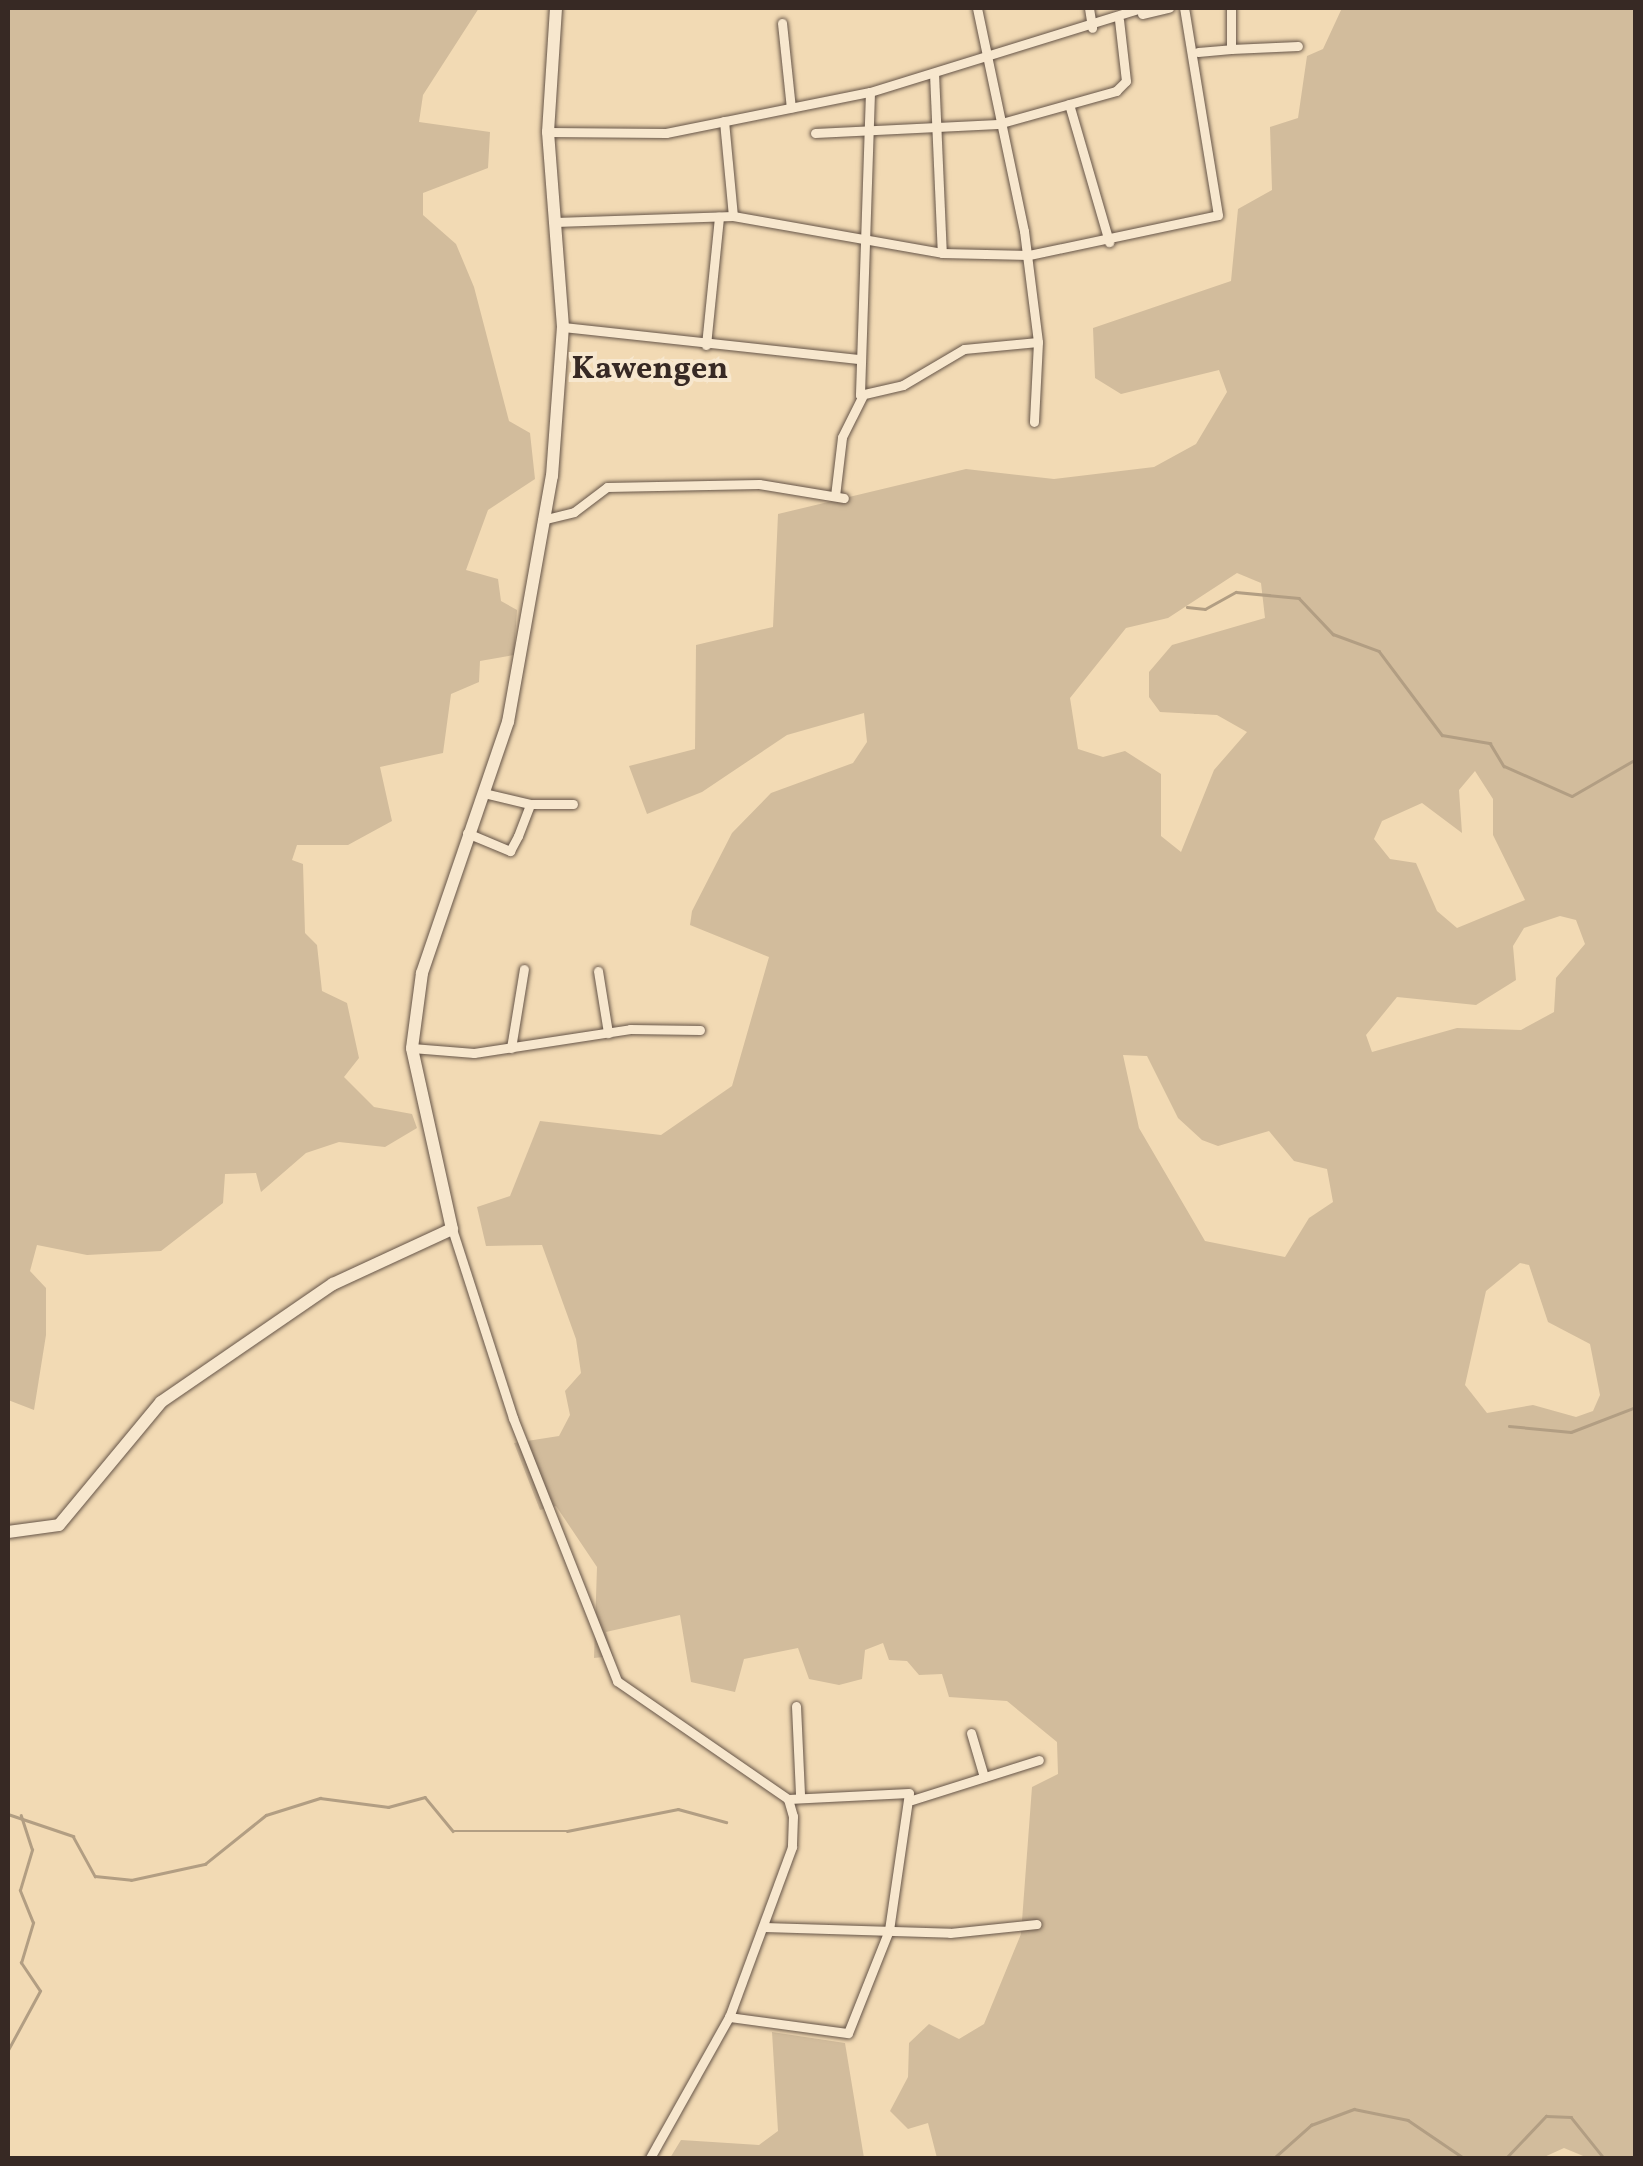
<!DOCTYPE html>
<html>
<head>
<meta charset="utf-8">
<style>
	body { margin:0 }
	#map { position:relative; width:1643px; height:2166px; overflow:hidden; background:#f2dab4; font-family:Vollkorn,serif }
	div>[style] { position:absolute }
	.green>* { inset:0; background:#d2bc9c }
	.stream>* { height:2.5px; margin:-1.25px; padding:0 1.25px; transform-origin:1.25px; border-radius:1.25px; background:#b29e83 }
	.roads { filter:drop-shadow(0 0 2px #665548) drop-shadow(0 0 2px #665548) }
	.street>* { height:9px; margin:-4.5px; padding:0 4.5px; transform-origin:4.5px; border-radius:4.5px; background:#f7e7ce }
	.secondary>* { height:12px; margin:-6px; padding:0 6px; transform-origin:6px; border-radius:6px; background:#f7e7ce }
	span { translate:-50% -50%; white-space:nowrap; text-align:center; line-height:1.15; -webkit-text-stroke:8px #f7e7ce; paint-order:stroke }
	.quarter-label { font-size:32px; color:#372924; font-weight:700 }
	.frame { position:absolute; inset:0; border:10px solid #372924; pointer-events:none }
</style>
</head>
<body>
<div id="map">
	<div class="green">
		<i style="clip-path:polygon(8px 8px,479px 8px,423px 95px,419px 122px,490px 132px,488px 168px,423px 193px,423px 215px,456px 244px,474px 287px,509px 421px,530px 433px,535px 479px,488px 510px,466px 570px,498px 579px,501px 601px,517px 610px,514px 655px,480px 661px,479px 682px,451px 694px,443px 753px,380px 767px,392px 821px,348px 845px,297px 845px,292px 860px,303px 864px,305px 933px,317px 945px,322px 991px,347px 1003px,359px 1058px,344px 1077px,374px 1107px,412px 1114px,417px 1128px,385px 1147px,339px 1142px,306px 1153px,261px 1192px,256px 1173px,225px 1174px,223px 1203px,161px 1251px,87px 1255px,37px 1245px,30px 1271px,46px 1288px,46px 1335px,34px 1410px,8px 1400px)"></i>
		<i style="clip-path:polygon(evenodd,1342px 8px,1635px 8px,1635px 2158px,1588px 2158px,1564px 2148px,1542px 2158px,937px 2158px,928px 2123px,908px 2129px,890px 2111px,908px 2077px,909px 2043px,929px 2024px,959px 2039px,984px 2024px,1021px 1934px,1032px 1787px,1058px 1774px,1057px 1742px,1007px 1701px,949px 1697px,942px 1674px,919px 1675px,907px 1661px,889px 1660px,883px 1643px,865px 1650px,862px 1679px,839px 1685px,809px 1679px,798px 1648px,744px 1659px,735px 1692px,691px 1682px,680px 1615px,606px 1632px,613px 1656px,594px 1658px,597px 1567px,556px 1506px,540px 1510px,514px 1443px,559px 1436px,570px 1415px,565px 1391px,581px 1373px,576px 1339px,542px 1245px,486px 1246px,477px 1207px,510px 1196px,540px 1121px,661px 1135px,732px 1086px,769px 957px,690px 925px,692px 911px,732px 833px,771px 793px,853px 763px,867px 742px,864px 713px,787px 735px,702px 792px,647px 814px,629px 766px,695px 749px,696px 645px,773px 627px,778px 514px,966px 469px,1054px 479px,1154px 467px,1196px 444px,1227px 392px,1219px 370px,1121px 394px,1095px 378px,1093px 328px,1231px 281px,1238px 209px,1272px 190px,1270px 127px,1298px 118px,1307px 56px,1323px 49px,1342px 8px,1237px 573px,1261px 583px,1265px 618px,1172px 645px,1149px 672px,1149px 697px,1160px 712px,1217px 715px,1247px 732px,1214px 770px,1181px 852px,1161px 836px,1161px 774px,1125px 751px,1103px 757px,1078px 749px,1070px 698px,1126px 628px,1168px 618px,1237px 573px,1342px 8px,1475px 771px,1493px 799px,1493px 835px,1525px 900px,1457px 928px,1437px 911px,1416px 863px,1390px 859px,1374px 839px,1382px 821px,1422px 803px,1462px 833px,1459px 790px,1475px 771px,1342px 8px,1560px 916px,1576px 920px,1585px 944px,1556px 978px,1554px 1012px,1521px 1030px,1457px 1028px,1372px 1052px,1366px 1035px,1397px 997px,1476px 1005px,1516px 980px,1513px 946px,1524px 928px,1560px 916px,1342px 8px,1123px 1055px,1147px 1056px,1178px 1118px,1202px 1140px,1218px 1146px,1269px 1131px,1294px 1161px,1327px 1169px,1333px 1202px,1309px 1218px,1285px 1257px,1205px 1241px,1139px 1128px,1123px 1055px,1342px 8px,1520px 1263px,1529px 1265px,1548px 1322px,1590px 1344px,1600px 1395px,1593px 1411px,1576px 1417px,1533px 1405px,1487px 1413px,1465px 1385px,1486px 1291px,1520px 1263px)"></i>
		<i style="clip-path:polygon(772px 2032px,845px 2043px,864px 2158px,670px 2158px,681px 2140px,759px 2145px,778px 2131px)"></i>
	</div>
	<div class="stream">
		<i style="left:1187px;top:607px;width:18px;rotate:6deg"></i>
		<i style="left:1205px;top:609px;width:35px;rotate:-29deg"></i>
		<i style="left:1236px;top:592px;width:63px;rotate:5.4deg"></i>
		<i style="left:1299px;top:598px;width:50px;rotate:46.6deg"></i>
		<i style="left:1333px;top:634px;width:49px;rotate:20.3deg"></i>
		<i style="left:1379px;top:651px;width:105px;rotate:53.1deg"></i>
		<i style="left:1442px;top:735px;width:49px;rotate:9.5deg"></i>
		<i style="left:1490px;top:743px;width:27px;rotate:59deg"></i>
		<i style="left:1504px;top:766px;width:74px;rotate:23.8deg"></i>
		<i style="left:1572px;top:796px;width:74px;rotate:-30deg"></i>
		<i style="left:1509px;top:1426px;width:62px;rotate:5.5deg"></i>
		<i style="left:1571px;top:1432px;width:70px;rotate:-21deg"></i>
		<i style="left:8px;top:1814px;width:69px;rotate:18.7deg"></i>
		<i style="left:73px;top:1836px;width:46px;rotate:61.2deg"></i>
		<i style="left:95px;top:1876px;width:36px;rotate:6deg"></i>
		<i style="left:131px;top:1880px;width:76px;rotate:-12.2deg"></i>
		<i style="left:205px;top:1864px;width:78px;rotate:-38.8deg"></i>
		<i style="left:266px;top:1815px;width:57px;rotate:-17.5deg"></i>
		<i style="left:320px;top:1798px;width:69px;rotate:7.5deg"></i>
		<i style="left:388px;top:1807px;width:38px;rotate:-15deg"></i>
		<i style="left:425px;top:1797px;width:44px;rotate:50.5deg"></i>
		<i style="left:453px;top:1831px;width:114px"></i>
		<i style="left:567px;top:1831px;width:113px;rotate:-11.2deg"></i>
		<i style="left:678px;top:1809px;width:50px;rotate:15.2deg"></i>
		<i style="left:8px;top:2050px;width:67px;rotate:-61.5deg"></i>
		<i style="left:40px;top:1991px;width:34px;rotate:-124deg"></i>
		<i style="left:21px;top:1963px;width:42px;rotate:-73.3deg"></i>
		<i style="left:33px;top:1923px;width:35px;rotate:-112deg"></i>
		<i style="left:20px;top:1890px;width:42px;rotate:-73.3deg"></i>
		<i style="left:32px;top:1850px;width:36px;rotate:-108deg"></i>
		<i style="left:1274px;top:2158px;width:50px;rotate:-41.7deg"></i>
		<i style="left:1311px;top:2125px;width:46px;rotate:-20.4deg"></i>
		<i style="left:1354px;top:2109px;width:55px;rotate:11.5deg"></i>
		<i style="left:1408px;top:2120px;width:68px;rotate:34.2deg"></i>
		<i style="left:1506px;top:2158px;width:58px;rotate:-46.4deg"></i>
		<i style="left:1546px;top:2116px;width:25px;rotate:2deg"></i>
		<i style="left:1571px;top:2117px;width:53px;rotate:51.2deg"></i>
	</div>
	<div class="roads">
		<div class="street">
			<i style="left:977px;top:8px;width:228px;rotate:78.1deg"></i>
			<i style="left:1024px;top:231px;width:112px;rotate:82.8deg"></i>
			<i style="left:1038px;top:342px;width:80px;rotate:92.9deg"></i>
			<i style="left:1089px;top:8px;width:20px;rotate:81deg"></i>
			<i style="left:1231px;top:8px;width:41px;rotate:90deg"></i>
			<i style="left:1231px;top:49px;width:67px;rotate:-2.6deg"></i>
			<i style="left:1142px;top:14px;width:28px;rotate:-13deg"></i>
			<i style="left:782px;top:23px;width:85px;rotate:84deg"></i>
			<i style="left:1198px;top:52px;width:33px;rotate:-5deg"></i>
			<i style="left:934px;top:73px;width:180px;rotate:87.5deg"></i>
			<i style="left:870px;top:92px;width:303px;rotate:91.9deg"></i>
			<i style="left:860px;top:395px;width:44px;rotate:-13.1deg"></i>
			<i style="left:903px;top:385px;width:71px;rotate:-30.5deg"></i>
			<i style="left:964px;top:349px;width:74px;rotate:-5.4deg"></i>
			<i style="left:1069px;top:104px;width:144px;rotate:73.8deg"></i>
			<i style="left:724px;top:121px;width:95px;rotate:84.6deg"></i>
			<i style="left:548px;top:132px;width:118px;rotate:0.5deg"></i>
			<i style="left:666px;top:133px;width:208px;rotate:-11.4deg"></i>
			<i style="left:870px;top:92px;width:285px;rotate:-17.2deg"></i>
			<i style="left:815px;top:133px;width:183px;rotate:-2.8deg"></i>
			<i style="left:998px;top:124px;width:123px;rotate:-15.6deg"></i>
			<i style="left:1116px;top:91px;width:14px;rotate:-45deg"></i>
			<i style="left:1126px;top:81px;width:61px;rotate:-96.5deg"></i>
			<i style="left:555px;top:222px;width:178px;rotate:-1.9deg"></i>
			<i style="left:733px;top:216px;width:212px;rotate:10deg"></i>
			<i style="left:942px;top:253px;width:87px;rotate:1.3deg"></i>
			<i style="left:1029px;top:255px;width:193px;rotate:-11.9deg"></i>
			<i style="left:1218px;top:215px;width:210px;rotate:-99.3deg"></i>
			<i style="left:563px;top:327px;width:297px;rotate:6.2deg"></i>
			<i style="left:706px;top:345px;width:129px;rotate:-84.2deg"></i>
			<i style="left:835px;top:496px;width:59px;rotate:-83.2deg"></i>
			<i style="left:842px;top:437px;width:45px;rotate:-63.4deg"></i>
			<i style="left:542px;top:520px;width:33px;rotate:-14deg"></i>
			<i style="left:574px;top:512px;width:41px;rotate:-37.1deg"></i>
			<i style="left:607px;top:487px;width:152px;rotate:-1.1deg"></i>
			<i style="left:759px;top:484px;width:86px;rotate:9.4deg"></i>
			<i style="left:530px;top:804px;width:43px"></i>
			<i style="left:467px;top:833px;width:47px;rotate:22.7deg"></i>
			<i style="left:510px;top:851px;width:17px;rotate:-62deg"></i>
			<i style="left:518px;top:836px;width:34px;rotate:-69deg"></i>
			<i style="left:530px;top:804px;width:47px;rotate:-166.6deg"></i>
			<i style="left:598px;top:971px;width:63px;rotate:80.8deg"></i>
			<i style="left:412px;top:1048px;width:62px;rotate:4.6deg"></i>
			<i style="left:474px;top:1053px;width:158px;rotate:-8.7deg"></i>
			<i style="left:630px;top:1029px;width:70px;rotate:0.8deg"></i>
			<i style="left:511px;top:1048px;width:80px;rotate:-80.7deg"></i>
			<i style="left:452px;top:1229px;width:199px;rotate:72.1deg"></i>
			<i style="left:513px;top:1418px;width:283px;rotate:68.4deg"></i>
			<i style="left:617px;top:1681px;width:208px;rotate:34.6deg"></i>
			<i style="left:788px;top:1799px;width:18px;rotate:74deg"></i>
			<i style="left:793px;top:1816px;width:31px;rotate:92deg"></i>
			<i style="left:792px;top:1847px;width:181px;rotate:110.3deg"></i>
			<i style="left:729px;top:2017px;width:162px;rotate:119.3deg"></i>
			<i style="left:796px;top:1706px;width:89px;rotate:87.4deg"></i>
			<i style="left:971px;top:1733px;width:46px;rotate:73.5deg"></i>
			<i style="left:912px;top:1800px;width:133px;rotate:-17.5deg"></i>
			<i style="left:764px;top:1927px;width:186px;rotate:1.8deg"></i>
			<i style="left:950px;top:1933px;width:87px;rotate:-5.9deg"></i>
			<i style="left:729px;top:2017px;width:120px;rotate:7.7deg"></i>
			<i style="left:848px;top:2033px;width:111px;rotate:-68.3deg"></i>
			<i style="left:889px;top:1930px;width:138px;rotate:-81.7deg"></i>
			<i style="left:909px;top:1793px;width:121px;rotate:177.2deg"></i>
		</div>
		<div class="secondary">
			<i style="left:8px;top:1532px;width:51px;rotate:-7.8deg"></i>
			<i style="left:59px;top:1525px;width:160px;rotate:-50.3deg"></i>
			<i style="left:161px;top:1402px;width:209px;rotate:-34.5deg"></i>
			<i style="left:333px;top:1284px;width:131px;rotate:-24.8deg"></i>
			<i style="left:452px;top:1229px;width:185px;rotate:-102.5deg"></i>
			<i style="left:412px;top:1048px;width:76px;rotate:-82.4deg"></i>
			<i style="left:422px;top:973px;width:265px;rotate:-71.1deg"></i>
			<i style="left:508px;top:722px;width:250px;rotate:-79.9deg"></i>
			<i style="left:552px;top:476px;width:149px;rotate:-85.8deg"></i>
			<i style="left:563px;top:327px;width:196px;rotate:-94.4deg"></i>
			<i style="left:548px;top:132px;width:124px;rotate:-86.3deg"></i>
		</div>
	</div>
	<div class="quarter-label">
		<span style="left:650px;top:370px">Kawengen</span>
	</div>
	<div class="frame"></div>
</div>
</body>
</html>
